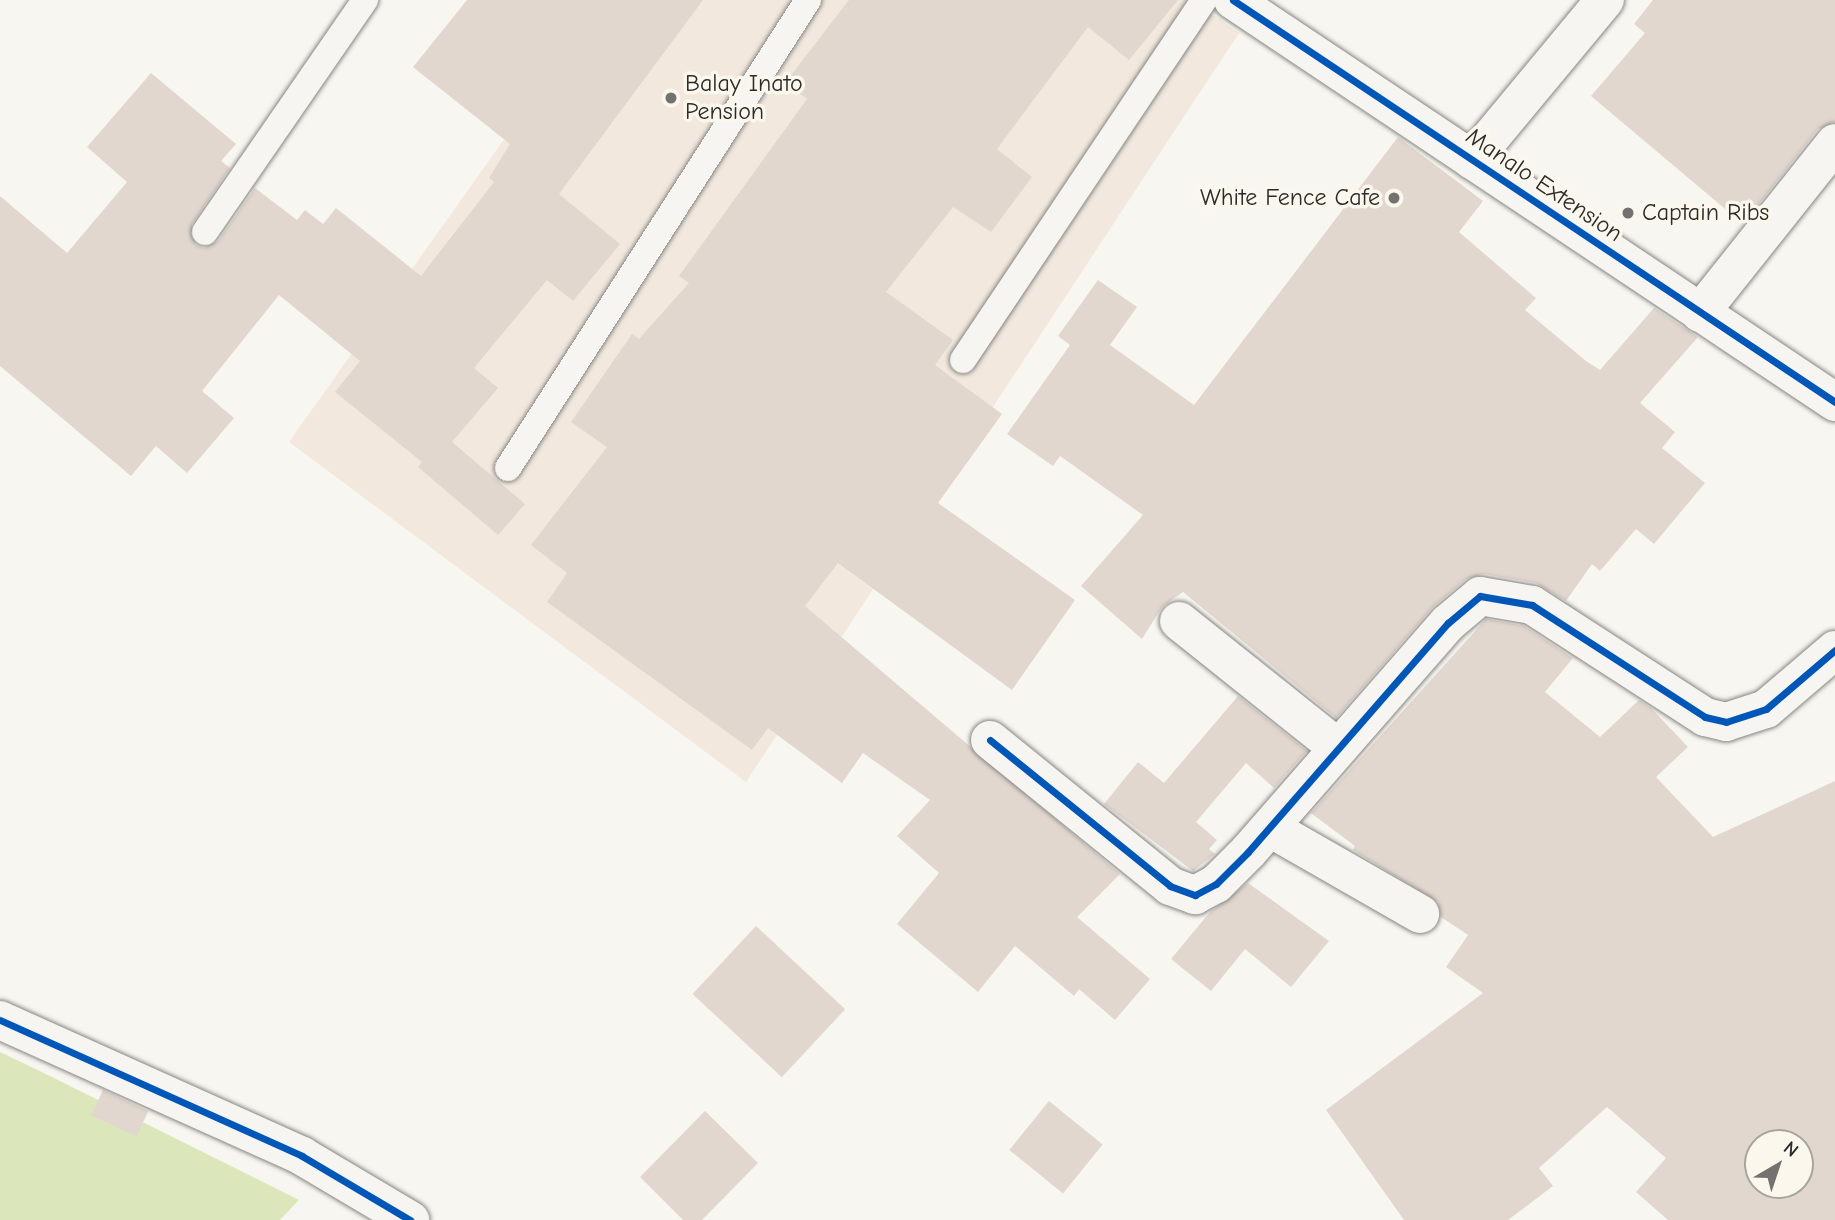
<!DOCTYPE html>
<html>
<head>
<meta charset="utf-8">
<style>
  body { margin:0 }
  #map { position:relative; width:1835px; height:1220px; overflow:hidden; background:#f8f6f0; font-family:"Comic Neue",sans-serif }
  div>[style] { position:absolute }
  .built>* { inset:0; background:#f2e8dd }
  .green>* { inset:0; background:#dbe7bb }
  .building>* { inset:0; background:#e1d7cf; transform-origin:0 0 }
  .roads { filter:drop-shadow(0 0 2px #878684) drop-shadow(0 0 2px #878684) }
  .service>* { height:26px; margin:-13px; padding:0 13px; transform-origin:13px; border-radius:13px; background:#f6f5f1 }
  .minor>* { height:38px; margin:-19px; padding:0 19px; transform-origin:19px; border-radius:19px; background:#f6f5f1 }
  .tertiary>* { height:38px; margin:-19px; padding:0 19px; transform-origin:19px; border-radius:19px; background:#f6f5f1 }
  .cycleway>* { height:7px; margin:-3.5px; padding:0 3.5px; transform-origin:3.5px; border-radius:3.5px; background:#0057b8 }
  .dots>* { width:19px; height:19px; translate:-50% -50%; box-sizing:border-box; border:4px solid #fbf7ec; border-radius:50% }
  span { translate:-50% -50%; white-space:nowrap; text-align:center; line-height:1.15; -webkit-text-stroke:7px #fbf7ec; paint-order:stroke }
  .poi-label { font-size:24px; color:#2b2b2b }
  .left { translate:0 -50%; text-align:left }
  .right { translate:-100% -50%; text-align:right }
  .street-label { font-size:24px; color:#2b2b2b }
  .north { position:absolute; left:1744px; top:1129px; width:70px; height:70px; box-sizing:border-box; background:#fbf7ec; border:2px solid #a8a59f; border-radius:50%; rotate:39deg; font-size:19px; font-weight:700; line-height:28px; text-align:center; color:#2b2b2b }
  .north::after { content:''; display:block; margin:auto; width:24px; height:32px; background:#737270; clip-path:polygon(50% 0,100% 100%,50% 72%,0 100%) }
</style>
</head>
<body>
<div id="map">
  <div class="built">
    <i style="clip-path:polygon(603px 0,1191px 0,1239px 33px,746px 782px,289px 442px)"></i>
  </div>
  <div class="green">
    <i style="clip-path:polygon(0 1052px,46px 1074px,299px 1200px,280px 1220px,0 1220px)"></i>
  </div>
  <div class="building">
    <i style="clip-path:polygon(467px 0,703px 0,559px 194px,620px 244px,573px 301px,547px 280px,474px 368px,498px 388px,452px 442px,525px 504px,498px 535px,418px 467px,422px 462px,335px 392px,360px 361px,279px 295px,202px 391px,234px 418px,187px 473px,156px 446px,131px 476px,0 366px,0 196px,67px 253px,127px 182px,87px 147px,151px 73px,236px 144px,221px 161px,230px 168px,192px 224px,196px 245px,204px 248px,218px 241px,255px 188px,297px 220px,305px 210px,323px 224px,336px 208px,421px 276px,494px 182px,489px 178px,510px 144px,413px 67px)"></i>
    <i style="clip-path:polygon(849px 0,1178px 0,1129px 60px,1088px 27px,997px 149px,1032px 177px,991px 232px,953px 207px,886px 292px,953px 340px,935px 365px,1002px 414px,938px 503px,1075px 600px,1012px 690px,838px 563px,805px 606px,1120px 874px,1077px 917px,1150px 979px,1115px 1020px,1079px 989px,1074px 996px,1015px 946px,978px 992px,897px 924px,939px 873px,897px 836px,930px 800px,863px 753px,842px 783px,768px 728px,752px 750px,547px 602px,567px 573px,531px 545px,607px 447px,571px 422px,632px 334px,639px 339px,689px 283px,679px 276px,807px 99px,785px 83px)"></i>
    <i style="clip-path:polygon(1653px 0,1835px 0,1835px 122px,1818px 129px,1743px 224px,1591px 96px,1645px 33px,1634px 24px)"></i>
    <i style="clip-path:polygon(1398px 137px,1483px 201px,1459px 232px,1536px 298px,1525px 310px,1586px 361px,1600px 370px,1654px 308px,1698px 337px,1640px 403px,1675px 432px,1662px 448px,1705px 483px,1654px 544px,1636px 529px,1600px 571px,1592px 564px,1566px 601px,1536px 583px,1484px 574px,1466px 579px,1432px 608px,1336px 718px,1183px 592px,1162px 607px,1142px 639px,1081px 586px,1143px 515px,1060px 456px,1053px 466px,1007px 434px,1070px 345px,1058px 336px,1098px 280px,1137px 307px,1110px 345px,1194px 405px)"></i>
    <i style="clip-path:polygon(evenodd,1486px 619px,1524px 626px,1573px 658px,1545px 692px,1600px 737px,1639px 700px,1651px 708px,1688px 747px,1656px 777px,1713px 837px,1835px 781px,1835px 1220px,1668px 1220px,1636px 1192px,1666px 1158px,1607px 1107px,1539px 1168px,1553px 1186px,1508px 1220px,1404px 1220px,1326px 1110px,1483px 993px,1446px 967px,1468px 935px,1441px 917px,1438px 902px,1353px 850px,1355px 846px,1311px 813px,1486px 619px,1758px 1143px,1800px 1143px,1800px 1185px,1758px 1185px,1758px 1143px)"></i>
    <i style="clip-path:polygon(1238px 696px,1307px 751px,1274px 788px,1246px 763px,1196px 822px,1217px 840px,1209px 849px,1215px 854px,1193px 871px,1104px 804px,1138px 762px,1164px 783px)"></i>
    <i style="clip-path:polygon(1248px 883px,1329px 941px,1291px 987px,1245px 949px,1211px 991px,1171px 959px,1210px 912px)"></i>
    <i style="left:756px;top:926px;width:122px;height:93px;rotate:43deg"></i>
    <i style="left:103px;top:1090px;width:50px;height:28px;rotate:25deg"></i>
    <i style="left:1049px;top:1101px;width:69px;height:63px;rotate:39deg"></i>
    <i style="clip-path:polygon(705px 1111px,758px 1163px,702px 1220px,683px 1220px,640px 1177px)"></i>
  </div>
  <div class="roads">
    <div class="service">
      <i style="left:205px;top:232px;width:282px;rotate:-55.4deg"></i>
      <i style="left:963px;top:360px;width:433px;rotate:-56.2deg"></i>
      <i style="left:508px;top:468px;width:556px;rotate:-57.34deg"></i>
    </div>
    <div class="minor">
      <i style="left:1472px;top:160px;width:208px;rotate:-50.3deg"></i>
      <i style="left:1700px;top:313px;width:217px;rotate:-51.5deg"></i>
      <i style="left:1179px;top:621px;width:202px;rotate:38.6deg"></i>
      <i style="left:990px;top:740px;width:232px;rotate:39deg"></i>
      <i style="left:1170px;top:886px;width:27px;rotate:20deg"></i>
      <i style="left:1195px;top:895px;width:24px;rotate:-28deg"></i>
      <i style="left:1216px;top:884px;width:45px;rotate:-45deg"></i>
      <i style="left:1248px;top:852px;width:304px;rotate:-48.9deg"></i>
      <i style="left:1448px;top:623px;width:42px;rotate:-40.2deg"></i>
      <i style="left:1480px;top:596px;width:53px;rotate:9.8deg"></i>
      <i style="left:1532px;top:605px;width:206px;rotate:32.9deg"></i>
      <i style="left:1705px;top:717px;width:22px;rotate:13deg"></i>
      <i style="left:1726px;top:722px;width:42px;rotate:-18deg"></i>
      <i style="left:1766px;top:709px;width:91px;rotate:-40.5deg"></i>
      <i style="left:1270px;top:828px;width:173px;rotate:29.8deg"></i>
      <i style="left:0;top:1020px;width:331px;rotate:24.2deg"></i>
      <i style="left:302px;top:1156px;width:126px;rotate:30.7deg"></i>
    </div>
    <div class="tertiary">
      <i style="left:1233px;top:0;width:724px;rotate:33.73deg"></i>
    </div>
  </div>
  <div class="cycleway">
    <i style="left:1233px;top:0;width:724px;rotate:33.73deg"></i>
    <i style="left:990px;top:740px;width:232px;rotate:39deg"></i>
    <i style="left:1170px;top:886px;width:27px;rotate:20deg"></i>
    <i style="left:1195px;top:895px;width:24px;rotate:-28deg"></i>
    <i style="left:1216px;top:884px;width:45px;rotate:-45deg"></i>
    <i style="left:1248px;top:852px;width:304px;rotate:-48.9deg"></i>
    <i style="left:1448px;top:623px;width:42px;rotate:-40.2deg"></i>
    <i style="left:1480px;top:596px;width:53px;rotate:9.8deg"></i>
    <i style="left:1532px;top:605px;width:206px;rotate:32.9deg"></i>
    <i style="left:1705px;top:717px;width:22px;rotate:13deg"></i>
    <i style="left:1726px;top:722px;width:42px;rotate:-18deg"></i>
    <i style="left:1766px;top:709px;width:91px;rotate:-40.5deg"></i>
    <i style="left:0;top:1020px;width:331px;rotate:24.2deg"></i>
    <i style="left:302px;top:1156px;width:126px;rotate:30.7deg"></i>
  </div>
  <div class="dots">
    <i style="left:671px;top:98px;background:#737270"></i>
    <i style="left:1394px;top:198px;background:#737270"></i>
    <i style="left:1628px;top:213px;background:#737270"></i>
  </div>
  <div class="poi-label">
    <span class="left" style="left:685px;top:98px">Balay Inato<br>Pension</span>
    <span class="right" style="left:1380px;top:198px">White Fence Cafe</span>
    <span class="left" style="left:1642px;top:213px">Captain Ribs</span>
  </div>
  <div class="street-label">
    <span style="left:1544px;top:185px;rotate:34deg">Manalo Extension</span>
  </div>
  <div class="north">N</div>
</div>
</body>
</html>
